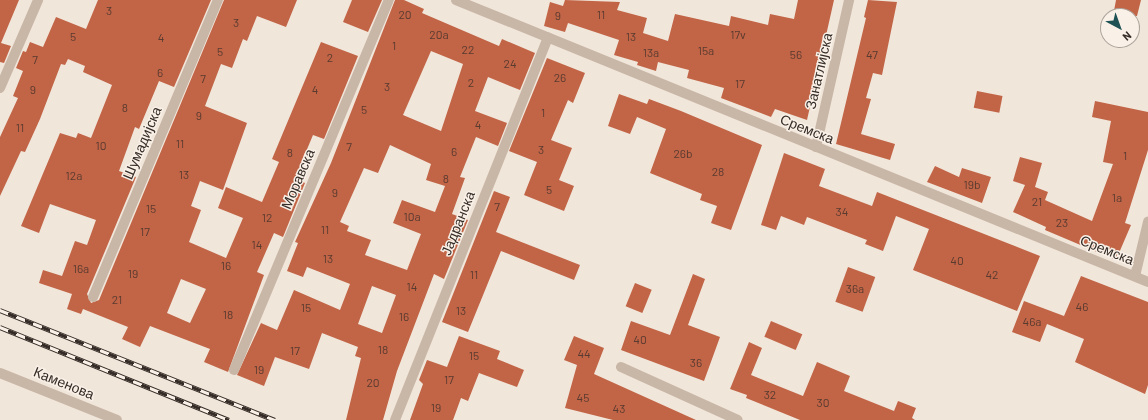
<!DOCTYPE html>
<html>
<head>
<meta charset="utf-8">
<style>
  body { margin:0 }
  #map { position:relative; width:1148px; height:420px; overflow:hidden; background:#f1e6da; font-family:Barlow,sans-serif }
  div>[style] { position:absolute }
  .building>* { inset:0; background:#c26547; transform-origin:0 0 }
  .street>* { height:10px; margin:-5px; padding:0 5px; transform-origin:5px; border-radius:5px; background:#c8b6a7 }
  .rail>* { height:4.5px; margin-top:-2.25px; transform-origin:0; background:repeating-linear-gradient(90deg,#f9f0e7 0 9px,#352c27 0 18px); box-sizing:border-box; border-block:1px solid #352c27 }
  span { translate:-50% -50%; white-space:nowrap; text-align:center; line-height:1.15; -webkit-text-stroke:3px #f9f0e7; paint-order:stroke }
  .number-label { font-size:12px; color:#583a2f }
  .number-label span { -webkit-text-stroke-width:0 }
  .street-label { font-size:14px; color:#352c27 }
  .north { position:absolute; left:1100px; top:8px; width:40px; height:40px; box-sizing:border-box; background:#f9f0e7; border:1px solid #aba29a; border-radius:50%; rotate:139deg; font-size:11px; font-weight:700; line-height:16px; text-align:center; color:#352c27 }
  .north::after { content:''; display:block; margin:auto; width:14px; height:18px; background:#1e5255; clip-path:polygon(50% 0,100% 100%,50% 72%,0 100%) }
</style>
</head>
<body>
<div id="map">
  <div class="building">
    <i style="clip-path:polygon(0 0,19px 0,1px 43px,11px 46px,4px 63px,0 62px)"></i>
    <i style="clip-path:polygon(evenodd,98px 0,211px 0,174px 87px,159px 81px,139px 129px,135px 127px,119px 171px,136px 177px,87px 294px,91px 303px,99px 300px,224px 0,297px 0,286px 27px,257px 16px,247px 41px,243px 39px,232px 68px,221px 64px,205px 106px,247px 123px,223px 190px,200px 181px,191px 206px,201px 210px,189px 242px,226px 258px,243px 218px,218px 208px,226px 187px,262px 202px,279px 162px,272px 159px,321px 42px,358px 56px,324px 139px,313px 135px,295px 178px,305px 183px,283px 237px,274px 233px,257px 272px,264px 275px,228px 372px,204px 362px,210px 349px,150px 326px,140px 347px,122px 339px,128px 327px,83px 309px,81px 314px,67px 309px,72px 294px,39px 283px,43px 270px,62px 276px,75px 241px,87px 245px,96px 220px,50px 204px,39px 233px,21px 226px,60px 133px,76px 138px,78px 133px,91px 138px,112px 85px,83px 72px,85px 66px,68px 59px,65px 65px,61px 64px,40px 119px,25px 152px,21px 151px,0 196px,0 137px,18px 98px,13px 96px,23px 71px,16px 68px,23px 51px,26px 52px,30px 42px,43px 47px,56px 17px,86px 29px,98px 0,181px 279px,206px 289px,190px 323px,167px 313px,181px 279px)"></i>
    <i style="clip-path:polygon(352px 0,382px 0,368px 32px,343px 22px)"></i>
    <i style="clip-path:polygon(evenodd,395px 0,404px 0,424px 9px,422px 13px,499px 46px,502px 39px,535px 53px,520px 90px,488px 77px,475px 111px,507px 123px,498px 146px,476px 137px,460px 177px,465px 178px,452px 214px,468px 220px,444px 279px,434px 274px,397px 371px,383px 420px,346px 420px,361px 358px,355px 356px,358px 347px,322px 333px,309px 369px,275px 357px,264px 386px,237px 375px,261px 323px,277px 330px,294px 290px,340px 310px,350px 284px,307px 267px,303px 277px,287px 271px,298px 243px,295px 242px,331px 163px,395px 0,431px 51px,463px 64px,441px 131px,403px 115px,431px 51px,395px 0,390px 145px,431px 164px,426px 180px,445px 186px,435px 212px,402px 200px,393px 223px,421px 234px,407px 270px,365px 255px,371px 240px,347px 231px,349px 226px,340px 222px,364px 168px,378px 173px,390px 145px,395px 0,372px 286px,396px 295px,382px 333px,358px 324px,372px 286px)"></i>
    <i style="clip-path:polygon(565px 0,620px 2px,617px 10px,647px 18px,643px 33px,668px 41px,675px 14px,729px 26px,731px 16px,768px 25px,770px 14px,794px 19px,798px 0,834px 0,807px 120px,775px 109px,771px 117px,721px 98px,724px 88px,687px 78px,689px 70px,658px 62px,656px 71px,637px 65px,638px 62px,614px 55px,619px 40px,568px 23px,565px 32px,544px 26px,550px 2px,563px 6px)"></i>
    <i style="clip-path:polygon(868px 0,897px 2px,882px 75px,873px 73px,866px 98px,871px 99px,861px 134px,895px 144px,890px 160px,836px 144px,866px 18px,864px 17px)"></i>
    <i style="clip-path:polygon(1116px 0,1141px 0,1137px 16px,1113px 16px)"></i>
    <i style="clip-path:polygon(547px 58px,585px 73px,573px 103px,568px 100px,551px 140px,572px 148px,559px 180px,574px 186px,564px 211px,524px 195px,537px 162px,509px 151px)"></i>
    <i style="left:977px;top:91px;width:26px;height:17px;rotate:11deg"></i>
    <i style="clip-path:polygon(619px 94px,647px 104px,649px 99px,681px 111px,762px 145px,731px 230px,711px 223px,717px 206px,700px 200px,702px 194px,650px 173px,666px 129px,637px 117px,630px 134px,608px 126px)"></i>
    <i style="clip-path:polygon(1095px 101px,1148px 112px,1148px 150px,1125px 223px,1131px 225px,1116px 260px,1045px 230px,1046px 227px,1013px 212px,1025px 185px,1013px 181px,1020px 157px,1042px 163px,1035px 187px,1048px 192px,1045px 200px,1092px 221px,1113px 164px,1103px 162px,1111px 121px,1092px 117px)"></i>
    <i style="clip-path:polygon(784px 153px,825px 169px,819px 186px,872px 206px,877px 192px,1040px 256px,1017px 311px,913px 270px,929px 229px,896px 216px,883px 251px,865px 244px,867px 240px,807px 217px,804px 225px,781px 216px,776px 230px,761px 225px)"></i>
    <i style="clip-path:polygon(935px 166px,959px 177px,962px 168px,991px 177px,982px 203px,927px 182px)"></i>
    <i style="clip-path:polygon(494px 191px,510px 197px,496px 232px,580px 265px,574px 280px,501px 251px,468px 332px,442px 322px)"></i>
    <i style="left:848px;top:267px;width:29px;height:37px;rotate:20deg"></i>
    <i style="clip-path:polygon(693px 274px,705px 279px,688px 325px,720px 337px,704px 381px,621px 350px,631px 321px,670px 335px)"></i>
    <i style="clip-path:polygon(1081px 276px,1148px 302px,1148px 385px,1145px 394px,1075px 362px,1084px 339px,1047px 324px,1040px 342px,1012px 332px,1024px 301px,1064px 316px)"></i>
    <i style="left:635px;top:283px;width:18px;height:25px;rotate:22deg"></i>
    <i style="left:771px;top:321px;width:34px;height:17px;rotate:23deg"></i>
    <i style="clip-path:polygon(459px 336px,500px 351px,497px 359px,524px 370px,517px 387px,479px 373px,468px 401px,461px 398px,453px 420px,410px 420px,423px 384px,419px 380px,427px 360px,447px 367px)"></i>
    <i style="clip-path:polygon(574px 336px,604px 348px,594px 374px,696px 420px,613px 420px,565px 408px,577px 365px,564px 360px)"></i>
    <i style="clip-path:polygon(749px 342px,762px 348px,751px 375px,803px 396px,817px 362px,850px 376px,844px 391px,894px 411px,898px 401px,916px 408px,912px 418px,915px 420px,800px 420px,746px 398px,747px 395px,730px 389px)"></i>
  </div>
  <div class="street">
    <i style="left:456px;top:0;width:747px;rotate:22.17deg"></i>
    <i style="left:0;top:88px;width:96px;rotate:-66.6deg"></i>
    <i style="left:816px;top:147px;width:151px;rotate:-77.3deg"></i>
    <i style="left:1135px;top:276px;width:56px;rotate:-76.5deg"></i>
    <i style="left:93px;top:297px;width:322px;rotate:-67.2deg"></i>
    <i style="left:621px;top:367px;width:128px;rotate:24.4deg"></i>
    <i style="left:234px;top:370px;width:401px;rotate:-67.3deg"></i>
    <i style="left:0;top:373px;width:126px;rotate:21.9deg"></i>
    <i style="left:395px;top:420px;width:412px;rotate:-68.2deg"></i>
  </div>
  <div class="rail">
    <i style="left:0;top:310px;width:296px;rotate:21.8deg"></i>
    <i style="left:0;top:327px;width:247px;rotate:22.1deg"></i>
  </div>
  <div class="number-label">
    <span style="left:109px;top:11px">3</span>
    <span style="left:405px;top:15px">20</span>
    <span style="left:601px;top:15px">11</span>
    <span style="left:558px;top:16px">9</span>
    <span style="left:236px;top:23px">3</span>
    <span style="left:439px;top:35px">20a</span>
    <span style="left:738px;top:35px">17v</span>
    <span style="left:73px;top:37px">5</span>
    <span style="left:631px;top:37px">13</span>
    <span style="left:161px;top:38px">4</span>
    <span style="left:394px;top:46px">1</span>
    <span style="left:468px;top:50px">22</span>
    <span style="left:706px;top:51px">15a</span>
    <span style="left:220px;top:52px">5</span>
    <span style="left:651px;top:53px">13a</span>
    <span style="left:796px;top:55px">56</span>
    <span style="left:872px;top:55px">47</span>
    <span style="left:330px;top:58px">2</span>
    <span style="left:35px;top:60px">7</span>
    <span style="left:510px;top:64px">24</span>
    <span style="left:160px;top:73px">6</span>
    <span style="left:560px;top:78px">26</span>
    <span style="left:203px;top:79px">7</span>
    <span style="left:471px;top:83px">2</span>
    <span style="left:740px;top:84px">17</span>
    <span style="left:387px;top:87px">3</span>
    <span style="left:33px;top:90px">9</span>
    <span style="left:315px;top:90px">4</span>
    <span style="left:125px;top:108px">8</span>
    <span style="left:364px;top:110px">5</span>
    <span style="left:543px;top:113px">1</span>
    <span style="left:199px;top:116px">9</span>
    <span style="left:478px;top:125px">4</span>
    <span style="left:20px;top:128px">11</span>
    <span style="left:180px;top:144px">11</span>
    <span style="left:101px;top:146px">10</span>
    <span style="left:349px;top:147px">7</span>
    <span style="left:541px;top:150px">3</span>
    <span style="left:454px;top:152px">6</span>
    <span style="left:290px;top:153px">8</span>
    <span style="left:683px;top:154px">26b</span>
    <span style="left:1125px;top:156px">1</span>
    <span style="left:718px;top:172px">28</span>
    <span style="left:184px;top:175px">13</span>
    <span style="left:74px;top:176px">12a</span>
    <span style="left:446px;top:179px">8</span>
    <span style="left:972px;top:185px">19b</span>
    <span style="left:549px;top:190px">5</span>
    <span style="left:335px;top:193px">9</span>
    <span style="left:1117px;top:198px">1a</span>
    <span style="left:1037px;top:202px">21</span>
    <span style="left:497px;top:207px">7</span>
    <span style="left:151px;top:209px">15</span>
    <span style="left:842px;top:212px">34</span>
    <span style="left:412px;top:217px">10a</span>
    <span style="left:267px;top:218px">12</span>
    <span style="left:1062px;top:223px">23</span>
    <span style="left:325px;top:230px">11</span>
    <span style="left:145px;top:232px">17</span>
    <span style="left:257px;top:245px">14</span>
    <span style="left:328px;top:259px">13</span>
    <span style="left:957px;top:261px">40</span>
    <span style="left:226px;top:266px">16</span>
    <span style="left:81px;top:269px">16a</span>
    <span style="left:133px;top:274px">19</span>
    <span style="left:474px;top:275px">11</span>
    <span style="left:992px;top:275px">42</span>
    <span style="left:412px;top:287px">14</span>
    <span style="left:855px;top:289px">36a</span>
    <span style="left:117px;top:300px">21</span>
    <span style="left:1082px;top:307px">46</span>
    <span style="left:306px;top:308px">15</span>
    <span style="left:461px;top:311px">13</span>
    <span style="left:228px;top:315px">18</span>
    <span style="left:404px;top:317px">16</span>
    <span style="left:1032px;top:322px">46a</span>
    <span style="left:640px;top:340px">40</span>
    <span style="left:383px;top:350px">18</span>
    <span style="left:295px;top:351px">17</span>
    <span style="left:584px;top:354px">44</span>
    <span style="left:474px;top:356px">15</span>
    <span style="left:696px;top:363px">36</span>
    <span style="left:259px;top:370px">19</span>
    <span style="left:449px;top:380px">17</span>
    <span style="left:373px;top:383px">20</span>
    <span style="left:770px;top:395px">32</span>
    <span style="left:583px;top:398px">45</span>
    <span style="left:823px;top:403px">30</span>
    <span style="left:436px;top:408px">19</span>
    <span style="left:619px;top:409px">43</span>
  </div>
  <div class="street-label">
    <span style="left:819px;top:71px;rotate:-77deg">Занатлијска</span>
    <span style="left:807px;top:129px;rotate:22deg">Сремска</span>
    <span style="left:142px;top:143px;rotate:-67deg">Шумадијска</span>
    <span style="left:298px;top:179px;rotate:-67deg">Моравска</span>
    <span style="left:458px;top:223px;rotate:-68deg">Јадранска</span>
    <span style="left:1107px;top:250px;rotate:22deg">Сремска</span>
    <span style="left:64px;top:383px;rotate:22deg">Каменова</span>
  </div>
  <div class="north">N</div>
</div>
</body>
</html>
